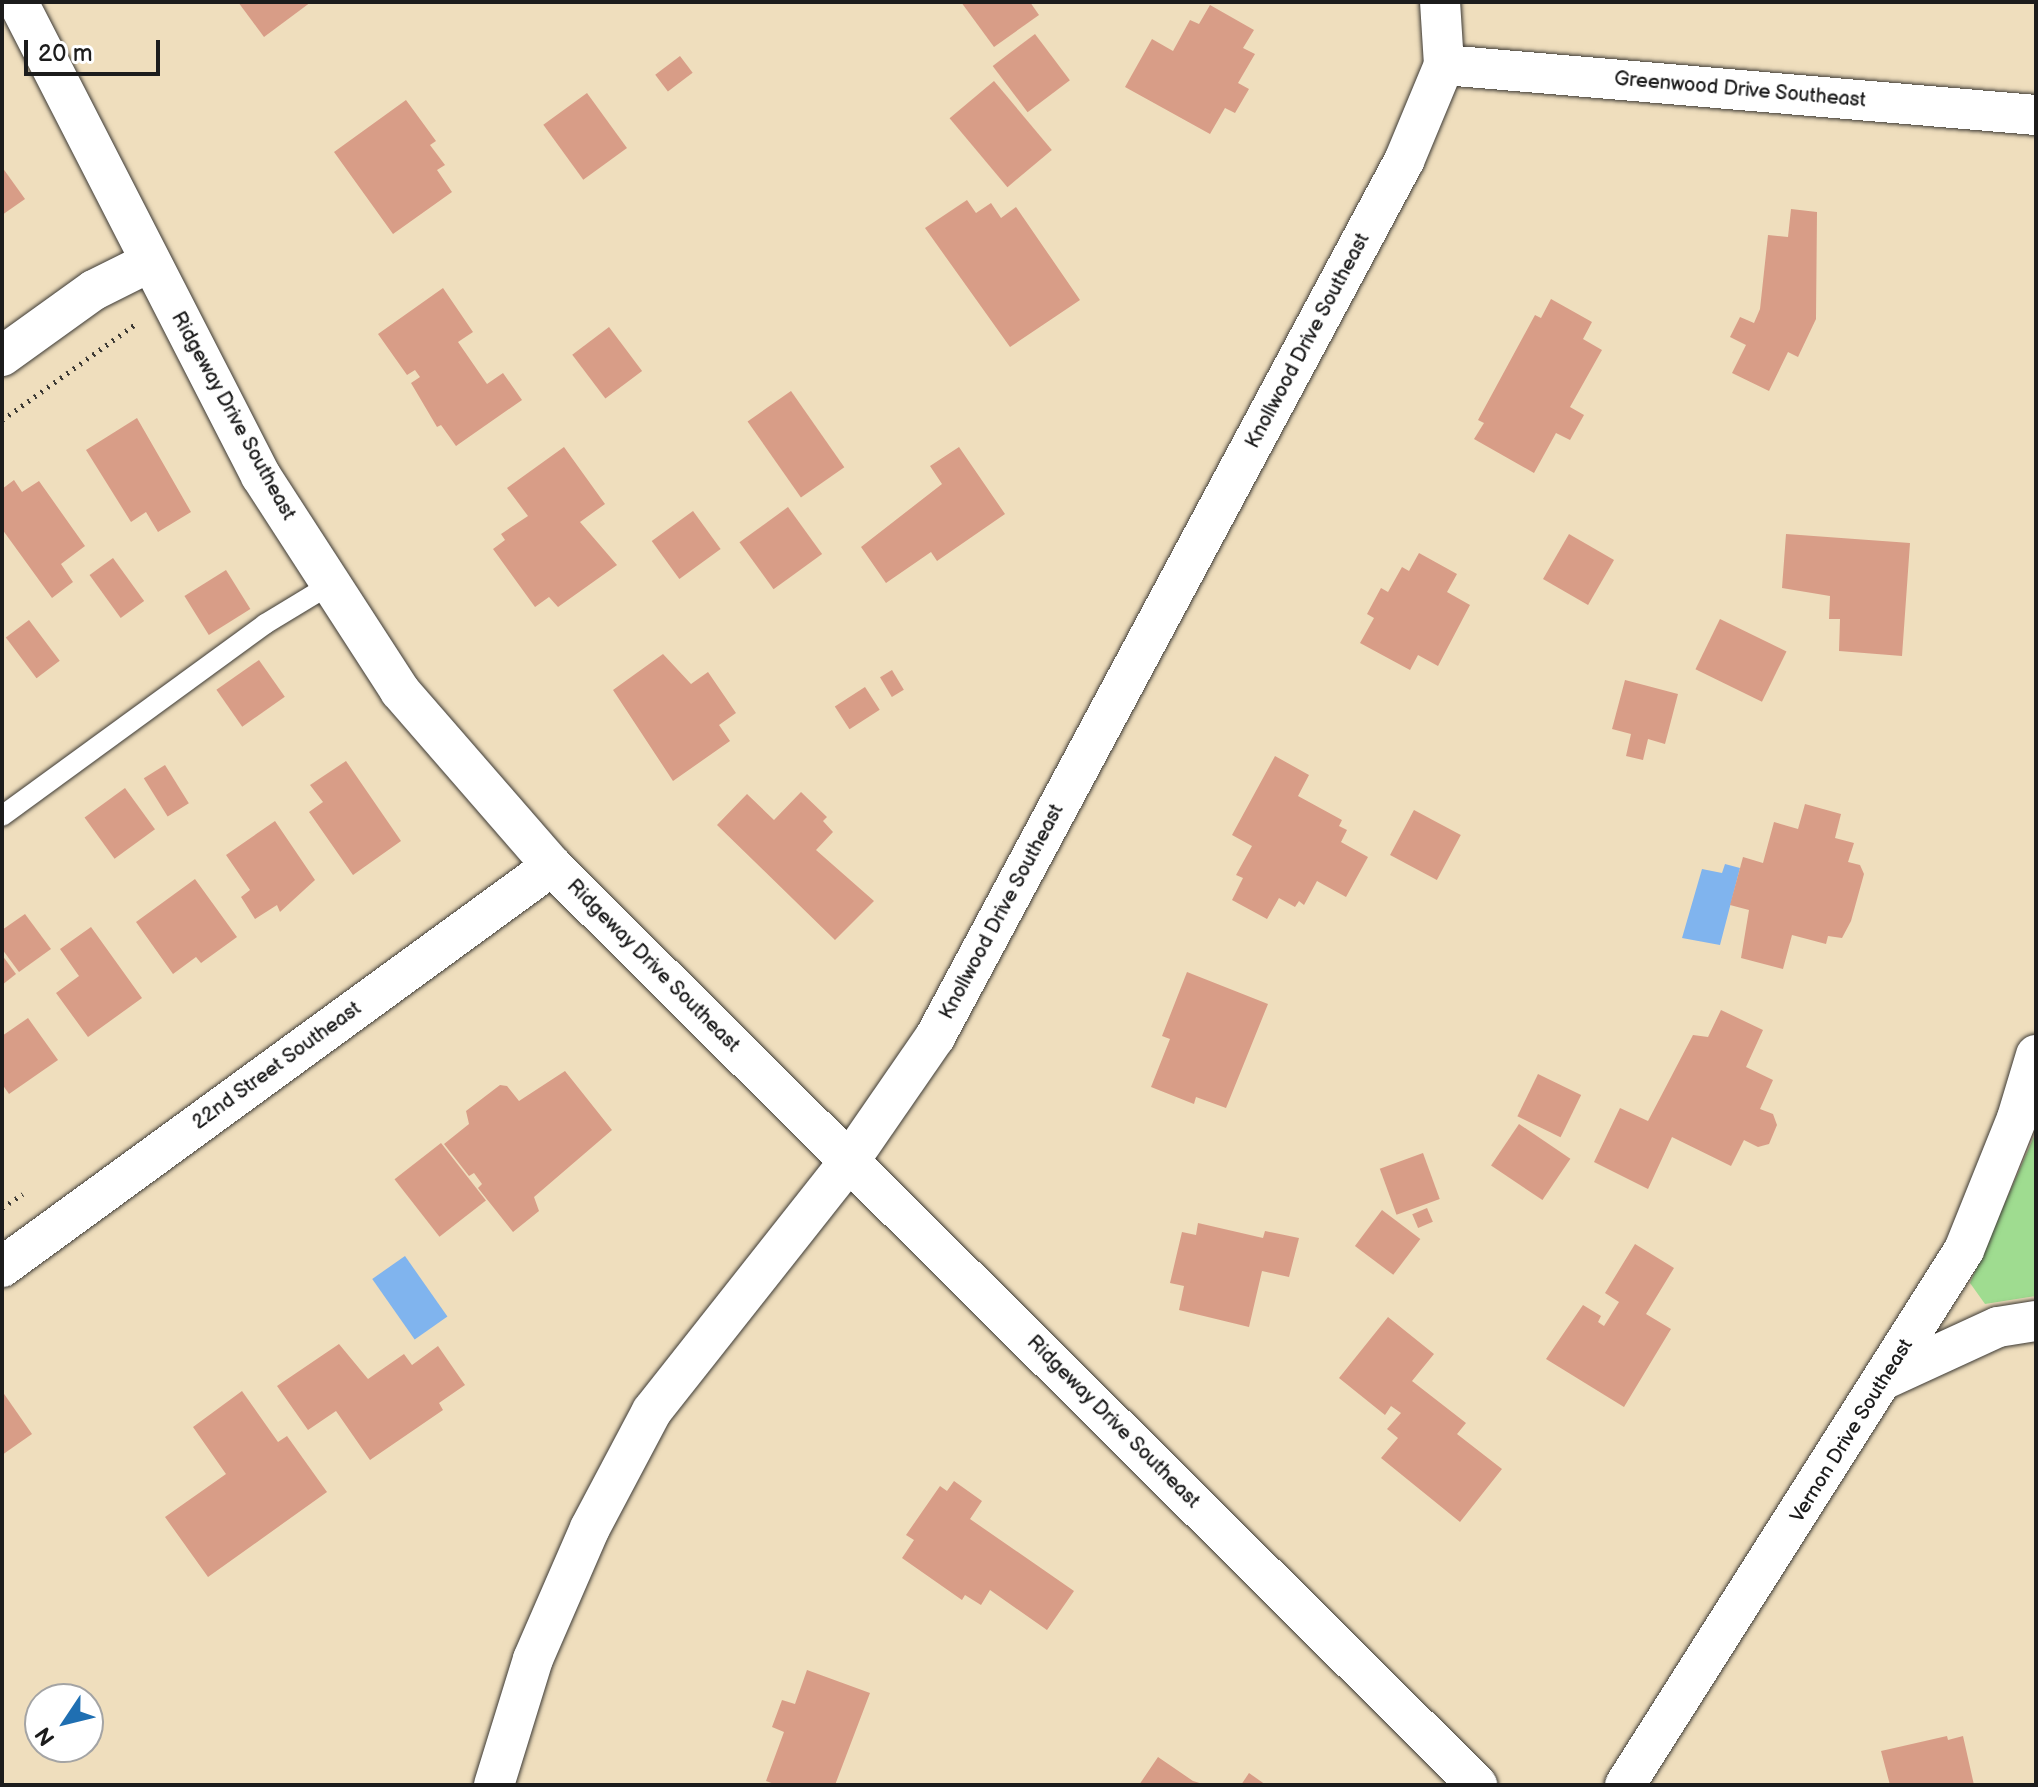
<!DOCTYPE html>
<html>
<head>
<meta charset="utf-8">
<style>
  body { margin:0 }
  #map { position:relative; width:2038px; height:1787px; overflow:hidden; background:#efdebd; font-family:"Balsamiq Sans",sans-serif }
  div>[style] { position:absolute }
  .green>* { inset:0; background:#9fdc90 }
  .water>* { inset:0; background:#80b4ee; transform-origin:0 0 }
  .building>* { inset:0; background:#d89d87; transform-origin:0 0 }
  .path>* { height:5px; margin-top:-2.5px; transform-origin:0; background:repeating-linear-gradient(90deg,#3c3934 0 2px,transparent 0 8px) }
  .roads { filter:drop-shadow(0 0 2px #3c3934) drop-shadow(0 0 2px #3c3934) }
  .lane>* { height:20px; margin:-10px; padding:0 10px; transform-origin:10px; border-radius:10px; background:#fff }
  .street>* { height:40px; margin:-20px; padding:0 20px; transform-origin:20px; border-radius:20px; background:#fff }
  span { translate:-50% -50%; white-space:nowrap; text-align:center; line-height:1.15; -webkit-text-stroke:8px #fff; paint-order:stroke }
  .street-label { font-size:20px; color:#1c1c1c }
  .frame { position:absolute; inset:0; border:4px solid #1c1c1c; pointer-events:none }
  .north { position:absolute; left:24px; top:1683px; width:80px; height:80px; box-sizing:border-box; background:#fff; border:2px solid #a4a4a4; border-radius:50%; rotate:235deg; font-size:22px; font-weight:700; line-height:32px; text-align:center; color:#1c1c1c }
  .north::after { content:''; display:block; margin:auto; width:28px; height:36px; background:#1f6fb2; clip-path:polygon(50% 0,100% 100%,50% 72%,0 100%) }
  .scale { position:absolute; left:24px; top:40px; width:136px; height:36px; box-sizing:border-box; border:4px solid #1c1c1c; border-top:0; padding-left:10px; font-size:24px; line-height:28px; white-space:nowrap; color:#1c1c1c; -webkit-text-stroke:6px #fff; paint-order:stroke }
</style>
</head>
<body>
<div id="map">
  <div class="green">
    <i style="clip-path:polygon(2036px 1132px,2036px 1296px,1985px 1304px,1970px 1283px)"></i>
  </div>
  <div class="water">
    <i style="clip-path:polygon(1725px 864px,1740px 868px,1720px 945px,1682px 938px,1702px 869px,1722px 873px)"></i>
    <i style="left:405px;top:1256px;width:74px;height:40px;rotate:55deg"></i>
  </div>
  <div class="building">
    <i style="clip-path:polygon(238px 2px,311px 2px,264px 37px)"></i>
    <i style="clip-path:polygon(961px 2px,1030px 2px,1039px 15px,994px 47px)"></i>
    <i style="clip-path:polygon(1210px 5px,1254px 30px,1243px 48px,1255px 54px,1238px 83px,1249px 89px,1235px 113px,1225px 108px,1210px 134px,1125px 87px,1152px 39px,1173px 51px,1190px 20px,1199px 24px)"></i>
    <i style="left:1035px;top:34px;width:58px;height:53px;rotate:53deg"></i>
    <i style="left:680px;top:56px;width:21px;height:31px;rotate:53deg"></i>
    <i style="left:994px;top:81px;width:90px;height:58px;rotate:50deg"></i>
    <i style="left:587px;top:93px;width:68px;height:54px;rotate:54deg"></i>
    <i style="clip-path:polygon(406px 100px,436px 141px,430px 145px,445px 165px,437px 170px,452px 192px,393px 234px,334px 152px)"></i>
    <i style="clip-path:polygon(2px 167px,25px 199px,2px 215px)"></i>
    <i style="clip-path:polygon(967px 200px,976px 213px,991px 203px,1001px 218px,1016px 207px,1080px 300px,1010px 347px,925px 228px)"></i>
    <i style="clip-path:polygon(1791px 209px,1817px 212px,1816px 319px,1798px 357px,1788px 352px,1769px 391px,1732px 373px,1746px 345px,1730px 337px,1740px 317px,1754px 323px,1760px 309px,1768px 235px,1788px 237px)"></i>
    <i style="clip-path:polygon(443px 288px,473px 332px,458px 342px,487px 384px,503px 373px,522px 400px,456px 446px,441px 425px,437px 427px,411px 383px,420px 377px,415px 370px,407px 375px,378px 334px)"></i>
    <i style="clip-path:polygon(1551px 299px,1592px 322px,1583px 339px,1602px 350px,1570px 407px,1584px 415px,1570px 440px,1556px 433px,1534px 473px,1474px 439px,1484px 423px,1478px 420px,1535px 315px,1541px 318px)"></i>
    <i style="left:609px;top:327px;width:55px;height:46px;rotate:53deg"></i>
    <i style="left:791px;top:391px;width:93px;height:53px;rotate:55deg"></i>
    <i style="clip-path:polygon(137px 418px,191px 512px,158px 532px,146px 512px,131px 522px,86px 450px)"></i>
    <i style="clip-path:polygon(564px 447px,605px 504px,580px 522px,617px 565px,558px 607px,549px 597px,535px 607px,493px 549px,505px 540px,501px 534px,528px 516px,507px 488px)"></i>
    <i style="clip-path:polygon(959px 447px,1005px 514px,937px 561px,931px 552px,886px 583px,861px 547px,942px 484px,930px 466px)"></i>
    <i style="clip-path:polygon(14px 480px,22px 492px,39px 481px,85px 546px,61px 564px,73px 582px,52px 598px,2px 529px,2px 489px)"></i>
    <i style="left:788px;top:507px;width:58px;height:60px;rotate:54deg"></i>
    <i style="left:693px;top:511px;width:47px;height:51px;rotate:54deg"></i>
    <i style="left:1569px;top:534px;width:52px;height:52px;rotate:30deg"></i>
    <i style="clip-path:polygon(1786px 534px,1910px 543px,1902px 656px,1839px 651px,1840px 619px,1829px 619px,1830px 596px,1782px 588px)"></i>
    <i style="clip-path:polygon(1419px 553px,1457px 574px,1447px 592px,1470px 605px,1438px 666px,1418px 655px,1410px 670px,1360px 643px,1374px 618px,1367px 614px,1381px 588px,1388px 592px,1402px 567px,1409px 571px)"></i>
    <i style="left:113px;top:558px;width:53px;height:29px;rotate:54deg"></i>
    <i style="left:226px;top:570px;width:46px;height:49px;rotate:58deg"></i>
    <i style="left:1720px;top:619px;width:74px;height:56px;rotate:26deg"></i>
    <i style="left:29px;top:620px;width:51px;height:29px;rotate:53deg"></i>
    <i style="clip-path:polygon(663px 654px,691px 684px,708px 672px,736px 713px,719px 725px,730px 741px,673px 781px,613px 690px)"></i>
    <i style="left:259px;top:660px;width:45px;height:52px;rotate:55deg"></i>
    <i style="left:892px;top:670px;width:23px;height:14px;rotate:59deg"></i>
    <i style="clip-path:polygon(1625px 680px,1678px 694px,1665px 744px,1648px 739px,1643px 760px,1626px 756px,1631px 734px,1612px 729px)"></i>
    <i style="left:865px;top:687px;width:27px;height:36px;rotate:57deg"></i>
    <i style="clip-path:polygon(1275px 756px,1309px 775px,1298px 796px,1342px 820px,1339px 826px,1347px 830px,1341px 842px,1368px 857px,1346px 897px,1317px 881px,1304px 905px,1299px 901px,1295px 907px,1279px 898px,1267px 919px,1232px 900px,1243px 878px,1236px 875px,1252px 846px,1232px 835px)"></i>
    <i style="clip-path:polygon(346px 761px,401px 841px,353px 875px,309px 812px,323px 802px,310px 785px)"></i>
    <i style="left:165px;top:765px;width:45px;height:25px;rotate:58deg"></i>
    <i style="left:125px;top:788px;width:51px;height:50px;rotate:54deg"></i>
    <i style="clip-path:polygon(801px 792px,827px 817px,823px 821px,833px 832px,816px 850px,874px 901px,835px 940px,717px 825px,747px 794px,774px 820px)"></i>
    <i style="clip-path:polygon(1805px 804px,1841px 814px,1835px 838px,1854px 843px,1848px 862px,1860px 865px,1864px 874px,1851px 921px,1842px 938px,1828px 936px,1826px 944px,1792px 935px,1783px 969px,1741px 958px,1749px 910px,1730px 905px,1743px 857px,1763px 863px,1774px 822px,1798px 829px)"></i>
    <i style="left:1414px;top:810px;width:53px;height:51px;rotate:28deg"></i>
    <i style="clip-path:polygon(275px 821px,315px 880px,280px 912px,277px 905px,255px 919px,241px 897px,250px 890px,226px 855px)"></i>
    <i style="clip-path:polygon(195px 879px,237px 937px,201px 963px,196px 957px,173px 974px,136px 922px)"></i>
    <i style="clip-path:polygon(25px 914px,51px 949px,19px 972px,2px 949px,2px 930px)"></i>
    <i style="clip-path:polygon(91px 927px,142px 998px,88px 1037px,56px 993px,79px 976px,60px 949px)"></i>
    <i style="clip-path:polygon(2px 955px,16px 974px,2px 985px)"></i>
    <i style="clip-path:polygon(1187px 972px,1268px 1004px,1226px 1108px,1196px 1097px,1194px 1104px,1151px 1087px,1170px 1039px,1162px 1036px)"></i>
    <i style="clip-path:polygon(1721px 1010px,1763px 1030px,1746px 1067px,1773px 1080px,1760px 1109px,1773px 1114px,1777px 1125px,1769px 1144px,1758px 1147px,1744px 1140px,1731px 1166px,1672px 1137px,1648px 1189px,1594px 1162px,1620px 1108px,1648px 1121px,1693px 1035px,1708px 1037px)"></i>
    <i style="clip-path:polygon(28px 1018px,58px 1060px,9px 1094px,2px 1084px,2px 1036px)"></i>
    <i style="clip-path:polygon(565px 1071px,612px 1130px,534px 1197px,539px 1211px,513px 1232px,478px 1188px,482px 1184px,474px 1173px,469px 1176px,444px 1144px,469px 1124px,466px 1111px,500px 1085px,507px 1086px,519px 1101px)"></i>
    <i style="left:1538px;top:1074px;width:48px;height:47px;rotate:26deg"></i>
    <i style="left:1519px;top:1124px;width:62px;height:50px;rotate:34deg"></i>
    <i style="left:441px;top:1143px;width:73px;height:59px;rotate:52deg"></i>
    <i style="left:1423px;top:1153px;width:49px;height:46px;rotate:70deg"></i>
    <i style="left:1427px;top:1208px;width:15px;height:16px;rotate:67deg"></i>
    <i style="left:1382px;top:1210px;width:48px;height:45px;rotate:37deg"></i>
    <i style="clip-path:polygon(1198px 1223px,1263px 1238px,1265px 1231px,1299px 1238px,1289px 1277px,1262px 1271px,1249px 1327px,1179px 1310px,1184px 1286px,1170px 1283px,1182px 1232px,1196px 1235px)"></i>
    <i style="clip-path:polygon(1635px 1244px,1674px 1268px,1646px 1314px,1671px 1329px,1624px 1407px,1546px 1359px,1583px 1305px,1601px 1316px,1598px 1322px,1604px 1326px,1619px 1302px,1605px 1293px)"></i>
    <i style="clip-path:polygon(1388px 1317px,1434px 1354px,1412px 1381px,1466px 1423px,1457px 1434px,1502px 1469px,1460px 1522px,1381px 1458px,1398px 1438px,1387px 1429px,1401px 1413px,1391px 1406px,1385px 1415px,1339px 1378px)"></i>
    <i style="clip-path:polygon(339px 1344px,368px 1379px,404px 1354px,412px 1365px,438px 1346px,465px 1385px,439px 1403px,443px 1410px,370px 1460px,336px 1411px,308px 1430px,277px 1386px)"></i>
    <i style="clip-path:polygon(2px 1391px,32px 1434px,2px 1455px)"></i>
    <i style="clip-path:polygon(242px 1391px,278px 1442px,287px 1436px,327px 1492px,208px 1577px,165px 1517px,226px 1474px,193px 1427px)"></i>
    <i style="clip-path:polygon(954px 1481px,982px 1501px,970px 1519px,1074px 1591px,1047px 1630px,990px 1590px,981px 1605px,965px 1595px,962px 1600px,902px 1558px,914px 1540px,906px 1535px,940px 1486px,947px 1491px)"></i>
    <i style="clip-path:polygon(807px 1670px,870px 1693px,835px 1785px,777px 1785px,766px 1781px,784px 1732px,772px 1727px,782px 1700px,795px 1704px)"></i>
    <i style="clip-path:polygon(1947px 1736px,1948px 1740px,1963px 1736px,1974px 1785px,1890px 1785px,1881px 1751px)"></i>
    <i style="clip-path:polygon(1158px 1757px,1193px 1781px,1206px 1785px,1139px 1785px)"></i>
    <i style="clip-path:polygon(1249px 1773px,1266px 1785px,1241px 1785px)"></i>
  </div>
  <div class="path">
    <i style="left:2px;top:420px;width:163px;rotate:-35.7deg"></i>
    <i style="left:2px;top:1208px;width:25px;rotate:-34deg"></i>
  </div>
  <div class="roads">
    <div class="lane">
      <i style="left:2px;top:816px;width:326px;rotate:-36.1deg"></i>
      <i style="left:265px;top:624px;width:77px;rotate:-31.2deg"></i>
    </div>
    <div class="street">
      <i style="left:18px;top:2px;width:533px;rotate:62.86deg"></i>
      <i style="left:261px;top:476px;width:256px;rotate:57.1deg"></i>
      <i style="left:400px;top:691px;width:232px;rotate:49deg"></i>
      <i style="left:552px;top:866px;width:1304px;rotate:44.81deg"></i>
      <i style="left:1444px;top:65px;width:594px;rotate:4.83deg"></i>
      <i style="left:2px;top:356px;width:113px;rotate:-35.7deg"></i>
      <i style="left:94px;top:290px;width:63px;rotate:-26.6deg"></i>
      <i style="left:2px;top:1267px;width:681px;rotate:-36.1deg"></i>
      <i style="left:1887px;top:1378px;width:122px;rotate:-24.7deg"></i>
      <i style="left:1998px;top:1327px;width:38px;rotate:-9deg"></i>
      <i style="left:494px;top:1785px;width:132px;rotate:-72.8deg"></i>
      <i style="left:533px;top:1659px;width:143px;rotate:-66.5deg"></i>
      <i style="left:590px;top:1528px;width:132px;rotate:-62.1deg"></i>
      <i style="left:652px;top:1411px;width:320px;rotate:-51.7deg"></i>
      <i style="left:850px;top:1160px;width:150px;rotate:-55.4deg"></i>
      <i style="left:935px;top:1037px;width:994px;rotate:-61.84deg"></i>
      <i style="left:1404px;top:161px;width:104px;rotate:-67.4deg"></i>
      <i style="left:1444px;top:65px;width:63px;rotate:-93.6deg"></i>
      <i style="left:1625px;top:1785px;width:633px;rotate:-57.64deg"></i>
      <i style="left:1964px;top:1250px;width:142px;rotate:-68.1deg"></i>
      <i style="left:2017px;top:1118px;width:66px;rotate:-73.2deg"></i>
    </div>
  </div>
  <div class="street-label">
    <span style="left:1740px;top:90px;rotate:5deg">Greenwood Drive Southeast</span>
    <span style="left:1308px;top:341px;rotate:-62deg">Knollwood Drive Southeast</span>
    <span style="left:233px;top:416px;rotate:61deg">Ridgeway Drive Southeast</span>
    <span style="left:1002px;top:912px;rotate:-62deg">Knollwood Drive Southeast</span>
    <span style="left:653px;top:966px;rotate:45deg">Ridgeway Drive Southeast</span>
    <span style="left:277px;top:1066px;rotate:-36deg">22nd Street Southeast</span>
    <span style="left:1113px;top:1422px;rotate:45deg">Ridgeway Drive Southeast</span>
    <span style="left:1852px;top:1431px;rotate:-58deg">Vernon Drive Southeast</span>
  </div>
  <div class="frame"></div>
  <div class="north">N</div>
  <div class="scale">20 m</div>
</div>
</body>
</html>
